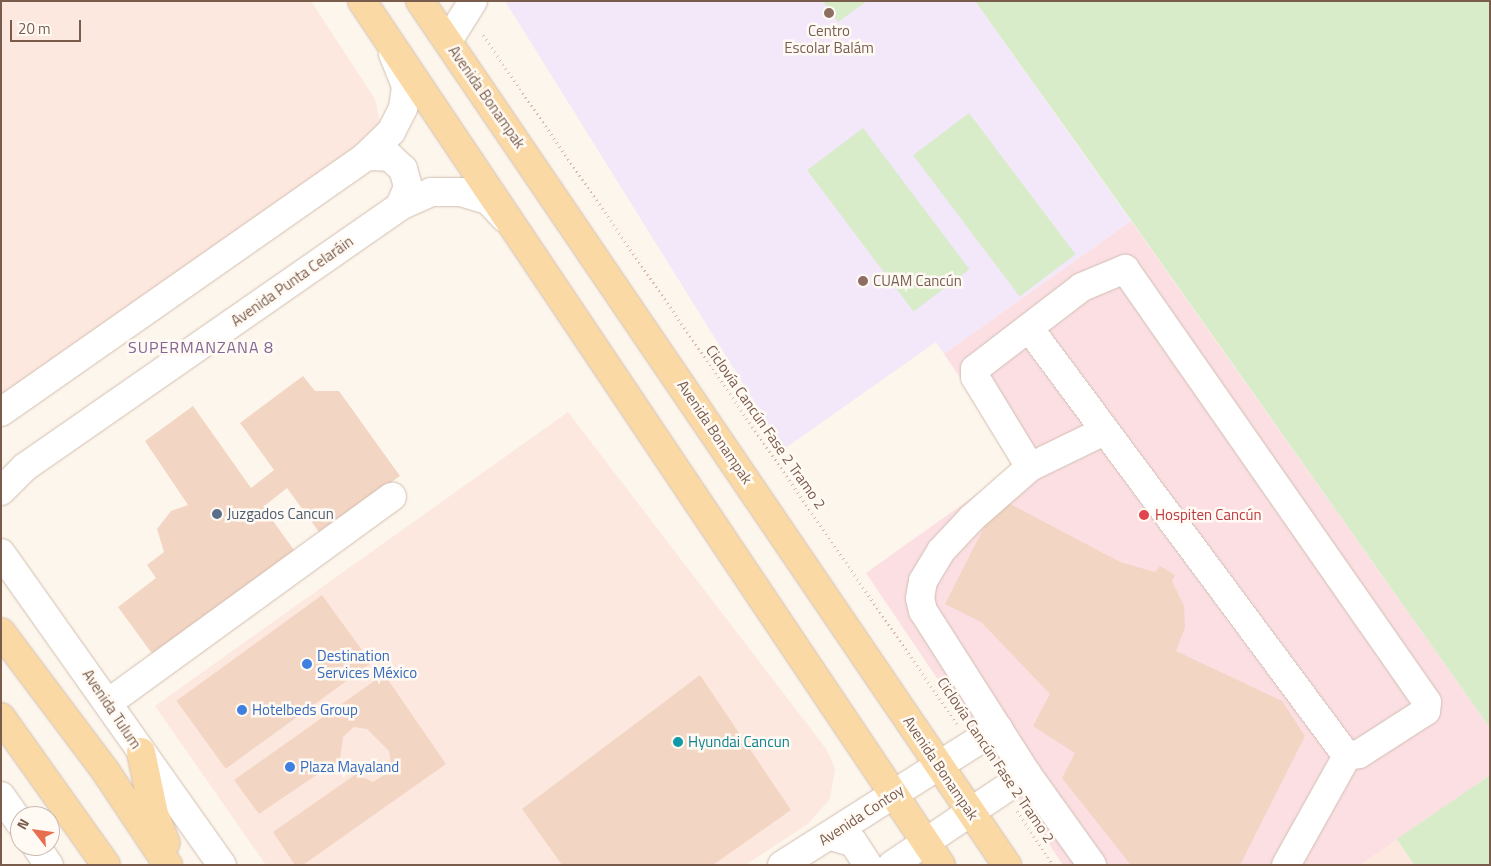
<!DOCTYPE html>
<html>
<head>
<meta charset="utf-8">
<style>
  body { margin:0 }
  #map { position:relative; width:1491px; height:866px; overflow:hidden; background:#fdf6ec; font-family:"Titillium Web",sans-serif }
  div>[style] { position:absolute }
  .commercial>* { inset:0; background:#fde8e0 }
  .education>* { inset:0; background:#f3e8fa }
  .medical>* { inset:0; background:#fbdfe3 }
  .green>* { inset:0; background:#d8ecc9; transform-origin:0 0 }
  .building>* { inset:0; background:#f3d5c3; transform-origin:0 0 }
  .path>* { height:3px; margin-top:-1.5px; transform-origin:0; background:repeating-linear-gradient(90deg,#d9b8a5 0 1px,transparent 0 5px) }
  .roads { filter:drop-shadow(0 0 1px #d1beb0) drop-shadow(0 0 1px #d1beb0) }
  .minor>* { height:28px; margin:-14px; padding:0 14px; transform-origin:14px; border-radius:14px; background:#fff }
  .major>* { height:28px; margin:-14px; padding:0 14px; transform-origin:14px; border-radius:14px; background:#fbd9a5 }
  .dots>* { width:14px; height:14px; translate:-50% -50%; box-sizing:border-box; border:2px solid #fffaf3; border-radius:50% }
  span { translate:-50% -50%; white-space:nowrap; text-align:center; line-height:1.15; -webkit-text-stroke:5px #fffaf3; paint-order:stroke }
  .education-label { font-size:15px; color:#785e54 }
  .left { translate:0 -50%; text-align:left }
  .street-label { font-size:15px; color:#7a5c4d }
  .service-label { font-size:15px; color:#4e5e75 }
  .health-label { font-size:15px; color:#be3a42 }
  .shop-label { font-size:15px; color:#366cbe }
  .culture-label { font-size:15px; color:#0d838f }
  .neighbourhood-label { font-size:16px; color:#846695; letter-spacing:1px }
  .frame { position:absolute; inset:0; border:2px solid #7a5c4d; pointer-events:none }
  .north { position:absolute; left:10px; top:806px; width:50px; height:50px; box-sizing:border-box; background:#fffaf3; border:1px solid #cabbb1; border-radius:50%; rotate:300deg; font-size:14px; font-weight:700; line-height:20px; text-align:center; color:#7a5c4d }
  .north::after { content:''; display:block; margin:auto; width:18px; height:22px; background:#e76f51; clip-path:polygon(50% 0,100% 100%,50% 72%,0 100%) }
  .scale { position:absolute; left:10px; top:20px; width:71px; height:22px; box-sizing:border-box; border:2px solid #7a5c4d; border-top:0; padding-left:6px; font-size:15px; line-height:18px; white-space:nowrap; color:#7a5c4d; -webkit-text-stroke:4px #fffaf3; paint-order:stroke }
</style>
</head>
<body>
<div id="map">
  <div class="commercial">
    <i style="clip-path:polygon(1px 1px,311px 1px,375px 99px,381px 127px,365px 149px,1px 397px)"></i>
    <i style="clip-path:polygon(568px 412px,827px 750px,835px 769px,830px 799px,808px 824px,745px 865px,266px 865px,155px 706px)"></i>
    <i style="clip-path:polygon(1397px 839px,1414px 865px,1360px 865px)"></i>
  </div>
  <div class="education">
    <i style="clip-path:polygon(505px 1px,975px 1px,1131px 221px,944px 354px,936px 342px,784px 449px)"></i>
  </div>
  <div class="medical">
    <i style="clip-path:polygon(1131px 221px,1490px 728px,1490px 775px,1360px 865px,1063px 865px,866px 573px,1019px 464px,944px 354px)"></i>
  </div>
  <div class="green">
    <i style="clip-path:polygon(823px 1px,867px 1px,838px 22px)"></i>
    <i style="clip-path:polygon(975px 1px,1490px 1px,1490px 728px,1080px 148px)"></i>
    <i style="left:969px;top:113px;width:177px;height:70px;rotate:53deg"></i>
    <i style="left:863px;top:128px;width:177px;height:70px;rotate:53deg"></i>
    <i style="clip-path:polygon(1490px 775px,1490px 865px,1414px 865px,1397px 839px)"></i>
  </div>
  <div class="building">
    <i style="clip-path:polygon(303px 376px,315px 391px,339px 391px,400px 476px,319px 532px,287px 488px,263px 507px,294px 550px,153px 655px,118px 607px,156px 578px,147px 565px,164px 552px,157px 529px,171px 511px,188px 505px,145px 441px,193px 406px,251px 488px,274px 470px,240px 423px)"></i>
    <i style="clip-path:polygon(999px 498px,1120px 562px,1155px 572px,1160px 566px,1175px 575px,1172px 581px,1184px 606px,1185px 627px,1176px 651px,1282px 701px,1305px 736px,1240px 865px,1130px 864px,1062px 778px,1075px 753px,1033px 726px,1050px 694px,981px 622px,945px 604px)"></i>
    <i style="left:322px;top:595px;width:84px;height:180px;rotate:54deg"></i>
    <i style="clip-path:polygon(384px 674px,446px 764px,303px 865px,295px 865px,273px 832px,356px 774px,373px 782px,392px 770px,389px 751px,367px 729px,354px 727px,343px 737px,340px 759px,259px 814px,234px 780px)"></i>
    <i style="clip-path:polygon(700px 675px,791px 810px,713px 865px,562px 865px,522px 809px)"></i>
  </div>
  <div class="path">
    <i style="left:483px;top:35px;width:836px;rotate:55.47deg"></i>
    <i style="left:1017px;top:811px;width:65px;rotate:56.3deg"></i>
  </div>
  <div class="roads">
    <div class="minor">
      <i style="left:448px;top:41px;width:47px;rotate:-58deg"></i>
      <i style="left:366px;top:156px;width:24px;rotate:2deg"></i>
      <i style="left:390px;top:157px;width:18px;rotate:43deg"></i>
      <i style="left:403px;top:169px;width:19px;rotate:74deg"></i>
      <i style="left:408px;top:187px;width:21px;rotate:113deg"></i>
      <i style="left:1029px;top:328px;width:533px;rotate:53.39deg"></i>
      <i style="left:1px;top:412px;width:446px;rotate:-35deg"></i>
      <i style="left:366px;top:156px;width:35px;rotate:-44deg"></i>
      <i style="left:391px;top:132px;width:27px;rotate:-63deg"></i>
      <i style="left:403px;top:108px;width:22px;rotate:-82deg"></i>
      <i style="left:406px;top:86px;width:35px;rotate:-112deg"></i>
      <i style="left:1030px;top:467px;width:105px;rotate:-121.4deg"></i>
      <i style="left:975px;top:377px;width:8px;rotate:-90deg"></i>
      <i style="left:975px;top:369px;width:135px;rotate:-37.5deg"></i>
      <i style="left:1082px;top:287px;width:47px;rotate:-22.7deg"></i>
      <i style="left:1125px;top:269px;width:528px;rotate:55.11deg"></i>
      <i style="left:1427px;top:702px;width:9px;rotate:96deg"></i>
      <i style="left:1426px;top:711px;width:80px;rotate:147.3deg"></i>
      <i style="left:1359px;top:754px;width:12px;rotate:171deg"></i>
      <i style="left:1347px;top:756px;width:125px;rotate:119.2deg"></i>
      <i style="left:1px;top:491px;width:34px;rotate:-45deg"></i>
      <i style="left:25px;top:467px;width:457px;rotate:-34.8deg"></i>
      <i style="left:400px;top:206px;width:34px;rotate:-24deg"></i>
      <i style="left:431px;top:192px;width:30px"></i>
      <i style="left:461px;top:192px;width:28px;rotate:17deg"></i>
      <i style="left:488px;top:200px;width:25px;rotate:47deg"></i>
      <i style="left:1px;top:553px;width:382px;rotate:54.7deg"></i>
      <i style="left:108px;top:703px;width:351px;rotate:-36deg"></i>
      <i style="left:1px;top:796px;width:33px;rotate:55deg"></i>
      <i style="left:830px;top:836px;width:24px;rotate:15deg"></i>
      <i style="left:853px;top:842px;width:27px;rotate:57deg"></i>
      <i style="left:36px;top:846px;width:23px;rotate:56deg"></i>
      <i style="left:782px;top:865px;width:256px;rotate:-32.4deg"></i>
      <i style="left:892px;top:865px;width:163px;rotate:-34deg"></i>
      <i style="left:1092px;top:865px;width:112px;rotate:-125.5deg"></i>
      <i style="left:1027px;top:774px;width:193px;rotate:-122.5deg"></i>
      <i style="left:923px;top:611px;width:13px;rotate:-103deg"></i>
      <i style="left:920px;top:598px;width:17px;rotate:-80deg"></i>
      <i style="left:923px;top:581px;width:35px;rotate:-59deg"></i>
      <i style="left:941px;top:551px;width:45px;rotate:-46.8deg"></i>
      <i style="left:972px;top:518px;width:77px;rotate:-41.3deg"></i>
      <i style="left:1030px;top:467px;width:82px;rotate:-25.9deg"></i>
    </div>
    <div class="major">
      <i style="left:362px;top:1px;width:1040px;rotate:56.17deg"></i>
      <i style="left:420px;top:1px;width:1045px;rotate:55.81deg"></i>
      <i style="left:1px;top:632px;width:175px;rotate:53.1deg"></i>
      <i style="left:106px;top:772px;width:112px;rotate:56.3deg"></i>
      <i style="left:1px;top:717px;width:181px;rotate:54.6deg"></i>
      <i style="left:141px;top:752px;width:63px;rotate:78.2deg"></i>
      <i style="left:154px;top:814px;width:31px;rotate:68deg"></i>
    </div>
  </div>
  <div class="dots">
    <i style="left:829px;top:13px;background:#8d6e63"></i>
    <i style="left:863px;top:281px;background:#8d6e63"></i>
    <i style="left:217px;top:514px;background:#5c6f8a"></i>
    <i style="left:1144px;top:515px;background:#e0444e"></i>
    <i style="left:307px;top:664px;background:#3f7fe0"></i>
    <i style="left:242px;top:710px;background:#3f7fe0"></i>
    <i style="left:678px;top:742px;background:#0f9aa8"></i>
    <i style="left:290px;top:767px;background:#3f7fe0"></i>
  </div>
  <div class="education-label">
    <span style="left:829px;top:39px">Centro<br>Escolar Balám</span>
    <span class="left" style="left:873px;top:281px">CUAM Cancún</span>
  </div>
  <div class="street-label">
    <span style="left:487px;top:97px;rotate:55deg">Avenida Bonampak</span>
    <span style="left:292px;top:281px;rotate:-35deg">Avenida Punta Celaráin</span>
    <span style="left:766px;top:427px;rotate:55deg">Ciclovía Cancún Fase 2 Tramo 2</span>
    <span style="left:715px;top:432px;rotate:56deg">Avenida Bonampak</span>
    <span style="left:112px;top:709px;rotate:56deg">Avenida Tulum</span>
    <span style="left:996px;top:760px;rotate:56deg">Ciclovía Cancún Fase 2 Tramo 2</span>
    <span style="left:941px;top:768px;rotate:56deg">Avenida Bonampak</span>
    <span style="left:861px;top:815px;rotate:-33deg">Avenida Contoy</span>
  </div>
  <div class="service-label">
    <span class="left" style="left:227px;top:514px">Juzgados Cancun</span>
  </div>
  <div class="health-label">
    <span class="left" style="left:1155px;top:515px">Hospiten Cancún</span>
  </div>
  <div class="shop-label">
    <span class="left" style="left:317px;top:664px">Destination<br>Services México</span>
    <span class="left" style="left:252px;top:710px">Hotelbeds Group</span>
    <span class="left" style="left:300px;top:767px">Plaza Mayaland</span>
  </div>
  <div class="culture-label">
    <span class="left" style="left:688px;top:742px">Hyundai Cancun</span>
  </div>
  <div class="neighbourhood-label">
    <span style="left:201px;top:347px">SUPERMANZANA 8</span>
  </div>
  <div class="frame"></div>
  <div class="north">N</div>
  <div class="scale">20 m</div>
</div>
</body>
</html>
